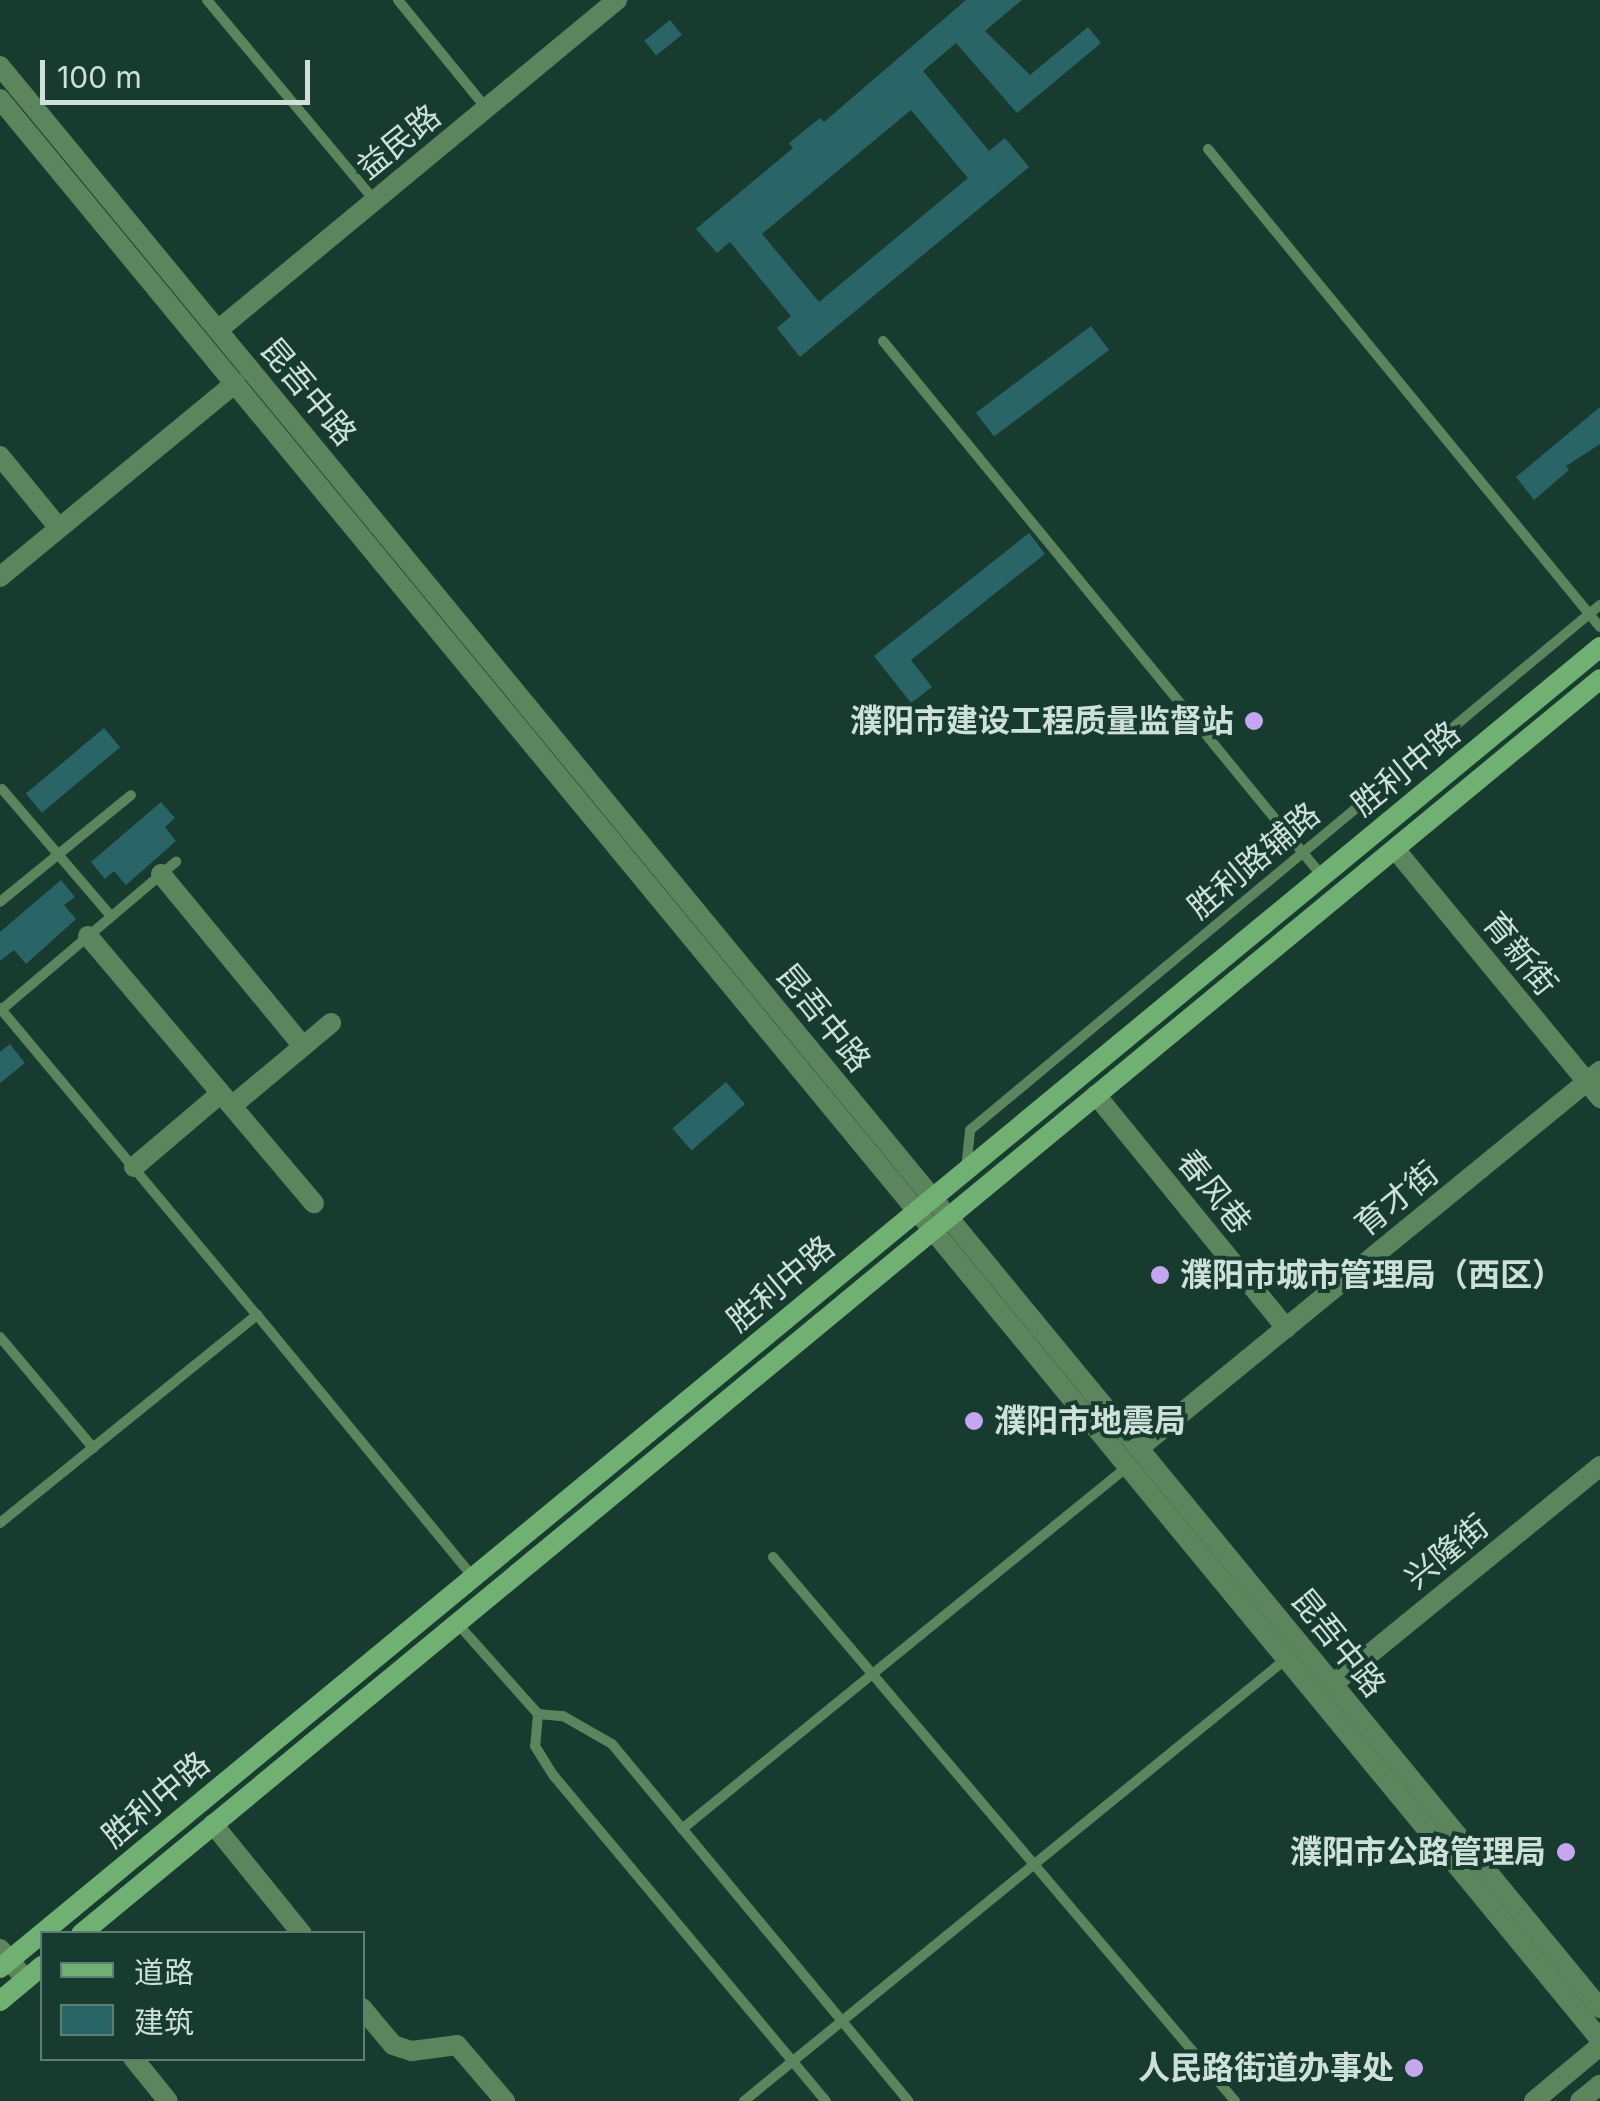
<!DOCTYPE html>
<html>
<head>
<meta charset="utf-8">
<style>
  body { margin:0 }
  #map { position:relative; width:1600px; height:2101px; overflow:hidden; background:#183b30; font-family:Inter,"Noto Sans SC",sans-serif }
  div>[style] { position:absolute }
  .building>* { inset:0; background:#296566; transform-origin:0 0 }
  .service>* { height:10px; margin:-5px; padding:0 5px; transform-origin:5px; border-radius:5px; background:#5c845d }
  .minor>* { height:20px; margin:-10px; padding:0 10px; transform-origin:10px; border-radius:10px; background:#5c845d }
  .tertiary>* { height:20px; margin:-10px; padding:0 10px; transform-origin:10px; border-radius:10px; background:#5c845d }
  .secondary>* { height:20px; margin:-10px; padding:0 10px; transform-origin:10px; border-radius:10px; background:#70b173 }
  .dots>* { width:28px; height:28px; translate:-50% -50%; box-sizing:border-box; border:5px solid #183b30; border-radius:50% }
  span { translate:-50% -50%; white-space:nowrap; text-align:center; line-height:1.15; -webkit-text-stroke:8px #183b30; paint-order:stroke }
  .street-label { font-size:32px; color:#cde0d9 }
  .poi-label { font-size:32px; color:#cde0d9; font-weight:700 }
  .right { translate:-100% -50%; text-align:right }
  .left { translate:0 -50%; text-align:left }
  .legend { position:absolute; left:40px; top:1931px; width:325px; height:130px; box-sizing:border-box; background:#183b30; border:2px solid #607d74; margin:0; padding:12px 18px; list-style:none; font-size:30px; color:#cde0d9 }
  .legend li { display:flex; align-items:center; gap:20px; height:50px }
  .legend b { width:50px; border:2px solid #607d74 }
  .scale { position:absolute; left:40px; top:60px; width:270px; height:45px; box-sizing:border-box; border:5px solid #cde0d9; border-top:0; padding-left:12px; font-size:30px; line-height:35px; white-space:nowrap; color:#cde0d9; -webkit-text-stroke:8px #183b30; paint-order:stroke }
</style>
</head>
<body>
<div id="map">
  <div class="building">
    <i style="clip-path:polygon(evenodd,966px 0,1022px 0,985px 31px,1030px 75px,1088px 27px,1101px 43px,1017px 113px,956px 43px,923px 71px,989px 151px,1005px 138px,1029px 167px,800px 357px,777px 328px,791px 316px,730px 242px,717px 253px,696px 229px,793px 148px,789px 143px,820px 118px,824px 122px,966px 0,911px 110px,968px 178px,819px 302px,762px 234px,911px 110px)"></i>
    <i style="left:670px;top:20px;width:19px;height:33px;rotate:51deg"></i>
    <i style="left:1091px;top:326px;width:30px;height:144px;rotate:53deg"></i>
    <i style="clip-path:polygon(1600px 407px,1600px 444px,1566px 466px,1569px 470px,1534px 500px,1516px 477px)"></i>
    <i style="clip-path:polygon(1029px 533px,1045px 554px,911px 660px,932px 687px,911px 703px,874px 656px)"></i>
    <i style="left:104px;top:728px;width:25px;height:102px;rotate:50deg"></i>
    <i style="clip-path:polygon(161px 802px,175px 818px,165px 827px,176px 841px,126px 885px,114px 871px,105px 879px,91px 862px)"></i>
    <i style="clip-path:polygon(61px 880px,75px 897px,64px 905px,76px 919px,26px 964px,14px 950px,0 961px,0 932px)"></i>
    <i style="clip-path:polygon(10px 1044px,25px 1063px,0 1083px,0 1052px)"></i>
    <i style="left:726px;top:1082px;width:29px;height:71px;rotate:49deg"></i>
  </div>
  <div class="service">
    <i style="left:207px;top:0;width:262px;rotate:50.1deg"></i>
    <i style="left:398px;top:0;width:139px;rotate:50.8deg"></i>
    <i style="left:1208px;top:149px;width:618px;rotate:50.65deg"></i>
    <i style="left:883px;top:341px;width:692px;rotate:50.63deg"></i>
    <i style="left:2px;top:789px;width:167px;rotate:49.4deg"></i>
    <i style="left:0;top:902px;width:169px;rotate:-39.2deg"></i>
    <i style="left:0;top:1008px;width:400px;rotate:50.1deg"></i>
    <i style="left:0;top:1011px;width:231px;rotate:-40.3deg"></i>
    <i style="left:966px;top:1169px;width:39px;rotate:-84deg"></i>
    <i style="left:970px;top:1130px;width:820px;rotate:-39.81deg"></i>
    <i style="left:0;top:1337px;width:145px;rotate:50deg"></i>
    <i style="left:0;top:1523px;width:331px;rotate:-39deg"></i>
    <i style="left:257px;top:1315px;width:340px;rotate:50.5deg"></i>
    <i style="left:773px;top:1557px;width:714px;rotate:49.66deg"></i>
    <i style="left:457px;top:1623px;width:122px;rotate:48.3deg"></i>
    <i style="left:538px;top:1714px;width:25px;rotate:5deg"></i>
    <i style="left:563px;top:1716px;width:56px;rotate:29.7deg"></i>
    <i style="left:612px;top:1744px;width:464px;rotate:50.3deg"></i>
    <i style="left:538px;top:1714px;width:32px;rotate:95deg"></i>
    <i style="left:535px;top:1746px;width:36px;rotate:58deg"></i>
    <i style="left:554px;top:1776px;width:424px;rotate:50.1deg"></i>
    <i style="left:682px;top:1829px;width:574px;rotate:-39.13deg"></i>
    <i style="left:744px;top:2101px;width:699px;rotate:-39.2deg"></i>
  </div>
  <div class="minor">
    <i style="left:0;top:456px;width:93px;rotate:50.7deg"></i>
    <i style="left:1395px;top:849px;width:323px;rotate:50.5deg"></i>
    <i style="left:161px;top:874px;width:223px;rotate:50.5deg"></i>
    <i style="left:88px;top:936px;width:350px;rotate:49.8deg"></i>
    <i style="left:1096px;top:1095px;width:301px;rotate:50.8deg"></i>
    <i style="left:233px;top:1105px;width:128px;rotate:-39.9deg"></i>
    <i style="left:134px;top:1167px;width:111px;rotate:-40.3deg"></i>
    <i style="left:1139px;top:1448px;width:596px;rotate:-39.28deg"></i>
    <i style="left:1333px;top:1684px;width:345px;rotate:-39.2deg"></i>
    <i style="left:213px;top:1824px;width:141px;rotate:51deg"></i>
    <i style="left:362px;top:2008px;width:48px;rotate:50deg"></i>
    <i style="left:393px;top:2045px;width:20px;rotate:18deg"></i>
    <i style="left:412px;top:2051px;width:45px;rotate:-7.6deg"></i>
    <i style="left:457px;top:2045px;width:74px;rotate:49.4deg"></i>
    <i style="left:133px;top:2058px;width:55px;rotate:50.9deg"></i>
  </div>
  <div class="tertiary">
    <i style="left:0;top:66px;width:2516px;rotate:50.52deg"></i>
    <i style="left:0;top:99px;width:2515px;rotate:50.49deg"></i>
    <i style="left:218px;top:330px;width:518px;rotate:-39.59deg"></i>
    <i style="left:0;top:577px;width:305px;rotate:-39.5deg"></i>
    <i style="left:0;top:1949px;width:40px;rotate:50deg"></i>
    <i style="left:1534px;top:2101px;width:86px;rotate:-39.8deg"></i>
    <i style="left:1580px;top:2101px;width:26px;rotate:-39deg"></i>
  </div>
  <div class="secondary">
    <i style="left:81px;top:1934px;width:1970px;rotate:-39.56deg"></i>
    <i style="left:0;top:1968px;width:2075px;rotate:-39.54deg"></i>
    <i style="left:0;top:2001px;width:55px;rotate:-39.8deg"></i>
  </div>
  <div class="dots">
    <i style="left:1254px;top:721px;background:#c5a6f0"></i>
    <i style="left:1160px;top:1275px;background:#c5a6f0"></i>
    <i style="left:974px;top:1421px;background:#c5a6f0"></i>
    <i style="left:1566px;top:1852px;background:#c5a6f0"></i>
    <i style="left:1414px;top:2068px;background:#c5a6f0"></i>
  </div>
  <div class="street-label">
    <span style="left:399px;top:142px;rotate:-39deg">益民路</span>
    <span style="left:308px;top:392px;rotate:50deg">昆吾中路</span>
    <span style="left:1406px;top:769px;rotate:-39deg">胜利中路</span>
    <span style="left:1254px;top:861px;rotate:-40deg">胜利路辅路</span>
    <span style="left:1520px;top:954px;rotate:51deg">育新街</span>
    <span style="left:823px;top:1018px;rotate:51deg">昆吾中路</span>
    <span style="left:1214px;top:1192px;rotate:51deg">春风巷</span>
    <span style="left:1397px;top:1199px;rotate:-39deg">育才街</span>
    <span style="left:781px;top:1284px;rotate:-40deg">胜利中路</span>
    <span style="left:1447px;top:1552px;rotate:-39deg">兴隆街</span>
    <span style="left:1338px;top:1643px;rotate:51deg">昆吾中路</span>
    <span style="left:156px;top:1800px;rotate:-40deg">胜利中路</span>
  </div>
  <div class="poi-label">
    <span class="right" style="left:1234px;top:721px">濮阳市建设工程质量监督站</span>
    <span class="left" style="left:1180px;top:1275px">濮阳市城市管理局（西区）</span>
    <span class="left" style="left:994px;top:1421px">濮阳市地震局</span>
    <span class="right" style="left:1546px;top:1852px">濮阳市公路管理局</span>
    <span class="right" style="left:1394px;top:2068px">人民路街道办事处</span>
  </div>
  <ul class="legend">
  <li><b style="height:12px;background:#70b173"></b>道路</li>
  <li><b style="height:28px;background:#296566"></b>建筑</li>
  </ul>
  <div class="scale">100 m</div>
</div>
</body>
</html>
